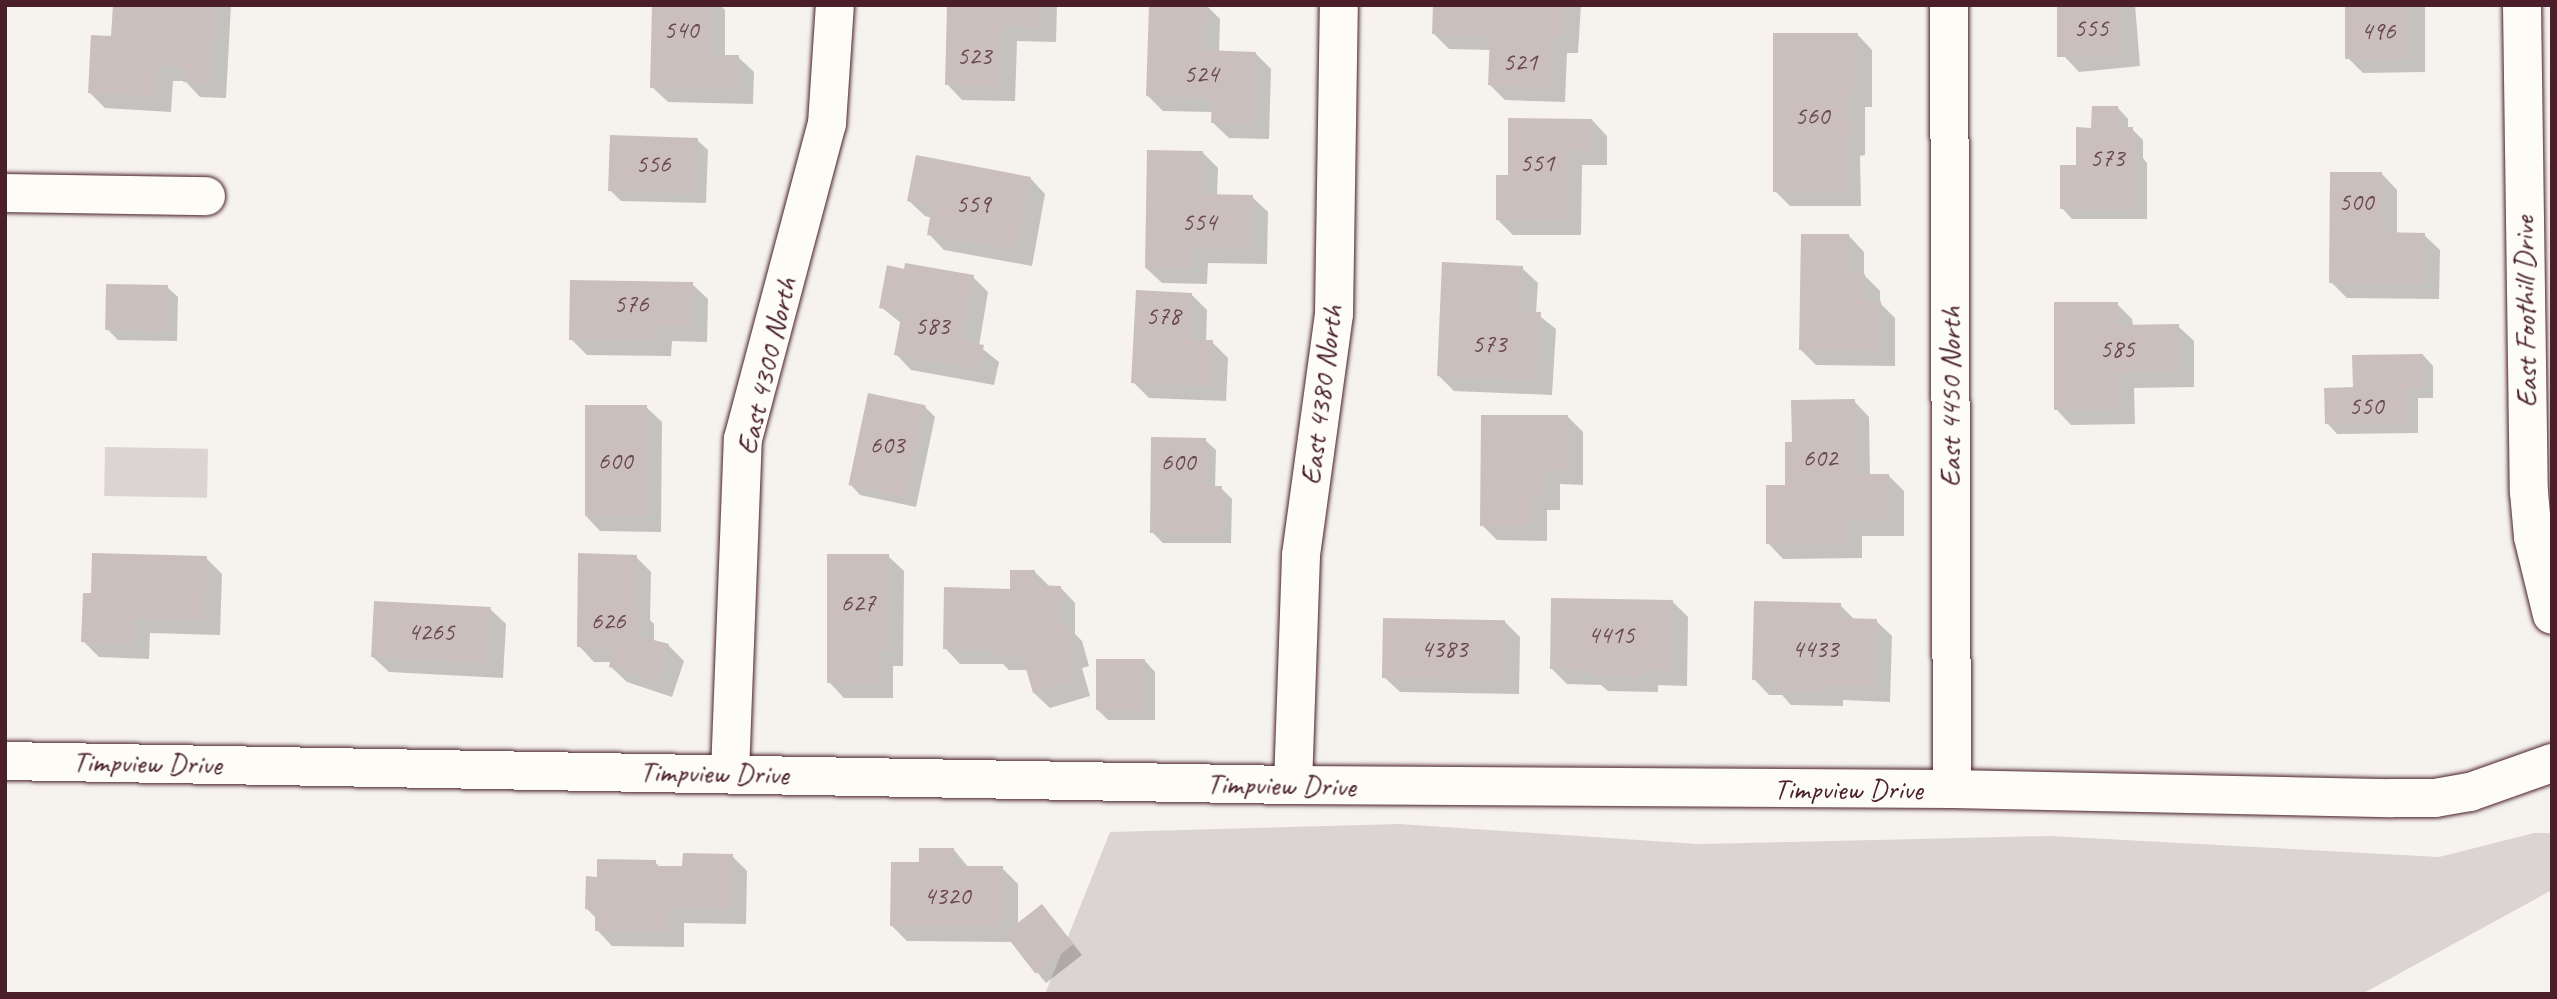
<!DOCTYPE html>
<html>
<head>
<meta charset="utf-8">
<style>
  body { margin:0 }
  #map { position:relative; width:2557px; height:999px; overflow:hidden; background:#f6f3ef; font-family:Caveat,sans-serif }
  div>[style] { position:absolute }
  .green>* { inset:0; background:#dcd4d2; transform-origin:0 0 }
  .shadow>* { inset:0; background:#0003 }
  .building>* { inset:0; background:#cbbfbe; transform-origin:0 0 }
  .roads { filter:drop-shadow(0 0 2px #4a1f2b) drop-shadow(0 0 2px #4a1f2b) }
  .minor>* { height:38px; margin:-19px; padding:0 19px; transform-origin:19px; border-radius:19px; background:#fdfcf7 }
  .tertiary>* { height:38px; margin:-19px; padding:0 19px; transform-origin:19px; border-radius:19px; background:#fdfcf7 }
  span { translate:-50% -50%; white-space:nowrap; text-align:center; line-height:1.15; -webkit-text-stroke:5px #fdfcf7; paint-order:stroke }
  .number-label { font-size:26px; color:#6a4750 }
  .number-label span { -webkit-text-stroke-width:0 }
  .street-label { font-size:30px; color:#4a1f2b }
  .frame { position:absolute; inset:0; border:7px solid #4a1f2b; pointer-events:none }
</style>
</head>
<body>
<div id="map">
  <div class="green">
    <i style="left:105px;top:447px;width:103px;height:49px;rotate:1deg"></i>
    <i style="clip-path:polygon(1400px 824px,1698px 844px,2050px 836px,2439px 857px,2534px 833px,2552px 833px,2552px 890px,2362px 994px,1045px 994px,1110px 832px)"></i>
  </div>
  <div class="shadow">
    <i style="clip-path:polygon(183px 5px,231px 5px,226px 98px,200px 97px,185px 81px,173px 81px,171px 112px,105px 108px,90px 93px,113px 38px)"></i>
    <i style="clip-path:polygon(654px 5px,720px 5px,725px 10px,725px 57px,738px 57px,754px 72px,753px 104px,668px 102px,652px 87px)"></i>
    <i style="clip-path:polygon(949px 5px,1057px 5px,1056px 42px,1017px 41px,1015px 101px,962px 100px,947px 84px)"></i>
    <i style="clip-path:polygon(1151px 5px,1206px 5px,1220px 19px,1219px 52px,1255px 53px,1271px 69px,1269px 139px,1229px 138px,1213px 123px,1213px 112px,1163px 111px,1147px 95px)"></i>
    <i style="clip-path:polygon(1434px 5px,1581px 5px,1578px 53px,1567px 53px,1565px 102px,1505px 100px,1490px 85px,1491px 50px,1449px 49px,1433px 33px)"></i>
    <i style="clip-path:polygon(2059px 5px,2135px 5px,2140px 66px,2079px 72px,2064px 56px)"></i>
    <i style="clip-path:polygon(2347px 5px,2425px 5px,2425px 72px,2363px 73px,2348px 58px)"></i>
    <i style="clip-path:polygon(1857px 34px,1872px 50px,1872px 107px,1865px 107px,1865px 155px,1860px 156px,1861px 206px,1790px 206px,1775px 191px)"></i>
    <i style="clip-path:polygon(2118px 108px,2128px 119px,2128px 129px,2132px 129px,2143px 140px,2143px 158px,2147px 163px,2147px 219px,2072px 219px,2062px 208px,2077px 167px,2093px 130px)"></i>
    <i style="clip-path:polygon(1592px 120px,1607px 136px,1607px 165px,1582px 165px,1581px 235px,1513px 235px,1497px 219px,1509px 177px)"></i>
    <i style="clip-path:polygon(697px 140px,708px 150px,706px 203px,621px 201px,610px 190px)"></i>
    <i style="clip-path:polygon(1202px 152px,1218px 168px,1217px 196px,1252px 197px,1268px 212px,1267px 264px,1208px 263px,1207px 284px,1162px 283px,1146px 268px)"></i>
    <i style="clip-path:polygon(2382px 174px,2397px 190px,2397px 234px,2424px 235px,2440px 250px,2439px 299px,2347px 298px,2331px 282px)"></i>
    <i style="clip-path:polygon(1030px 178px,1045px 194px,1032px 266px,944px 250px,929px 234px,932px 218px,925px 216px,909px 201px)"></i>
    <i style="clip-path:polygon(1849px 236px,1864px 252px,1864px 275px,1880px 291px,1880px 303px,1895px 318px,1895px 366px,1816px 365px,1801px 350px)"></i>
    <i style="clip-path:polygon(1522px 268px,1538px 283px,1536px 313px,1556px 329px,1552px 395px,1454px 391px,1438px 375px)"></i>
    <i style="clip-path:polygon(906px 271px,973px 277px,988px 292px,979px 346px,999px 362px,994px 385px,911px 370px,896px 354px,901px 323px,881px 307px)"></i>
    <i style="clip-path:polygon(692px 284px,708px 299px,707px 342px,672px 341px,671px 356px,587px 355px,571px 339px)"></i>
    <i style="clip-path:polygon(167px 287px,178px 297px,177px 341px,118px 340px,107px 329px)"></i>
    <i style="clip-path:polygon(1192px 295px,1207px 310px,1206px 342px,1212px 342px,1228px 358px,1226px 401px,1149px 398px,1133px 382px)"></i>
    <i style="clip-path:polygon(2117px 304px,2132px 319px,2133px 326px,2178px 326px,2194px 341px,2194px 387px,2134px 388px,2135px 424px,2071px 425px,2056px 409px)"></i>
    <i style="clip-path:polygon(2423px 355px,2433px 366px,2433px 398px,2418px 398px,2418px 433px,2337px 434px,2327px 423px,2355px 389px)"></i>
    <i style="clip-path:polygon(1854px 401px,1869px 417px,1870px 476px,1889px 476px,1904px 491px,1904px 536px,1862px 536px,1862px 558px,1783px 559px,1768px 543px,1787px 487px,1793px 443px)"></i>
    <i style="clip-path:polygon(646px 407px,662px 422px,661px 532px,600px 531px,585px 515px)"></i>
    <i style="clip-path:polygon(925px 407px,935px 417px,916px 507px,860px 495px,850px 484px)"></i>
    <i style="clip-path:polygon(1568px 417px,1583px 432px,1583px 485px,1560px 484px,1560px 510px,1547px 510px,1547px 541px,1497px 540px,1482px 525px)"></i>
    <i style="clip-path:polygon(1205px 440px,1216px 450px,1215px 488px,1221px 488px,1232px 499px,1231px 543px,1163px 543px,1152px 532px)"></i>
    <i style="clip-path:polygon(888px 556px,904px 571px,903px 666px,893px 666px,893px 698px,844px 698px,829px 682px)"></i>
    <i style="clip-path:polygon(636px 557px,651px 572px,650px 620px,654px 624px,654px 641px,668px 645px,684px 661px,672px 697px,627px 682px,611px 667px,612px 662px,594px 662px,579px 646px)"></i>
    <i style="clip-path:polygon(206px 558px,222px 574px,220px 635px,150px 633px,149px 659px,99px 657px,83px 641px,92px 595px)"></i>
    <i style="clip-path:polygon(1034px 571px,1050px 587px,1060px 587px,1075px 603px,1075px 634px,1082px 641px,1089px 666px,1082px 668px,1090px 696px,1050px 708px,1034px 693px,1028px 670px,1009px 670px,1003px 664px,960px 664px,945px 648px)"></i>
    <i style="clip-path:polygon(1673px 602px,1688px 617px,1687px 686px,1658px 685px,1658px 692px,1608px 691px,1601px 685px,1567px 684px,1551px 668px)"></i>
    <i style="clip-path:polygon(1840px 605px,1855px 620px,1876px 621px,1892px 636px,1890px 702px,1843px 700px,1843px 706px,1791px 705px,1782px 695px,1769px 695px,1754px 679px)"></i>
    <i style="clip-path:polygon(490px 609px,506px 624px,503px 678px,389px 672px,373px 657px)"></i>
    <i style="clip-path:polygon(1505px 622px,1520px 637px,1519px 694px,1400px 692px,1384px 677px)"></i>
    <i style="clip-path:polygon(1145px 661px,1155px 672px,1155px 720px,1108px 720px,1097px 709px)"></i>
    <i style="clip-path:polygon(954px 850px,969px 868px,1002px 868px,1018px 884px,1018px 925px,1052px 917px,1082px 955px,1046px 983px,1012px 942px,907px 941px,892px 926px,921px 863px)"></i>
    <i style="clip-path:polygon(732px 856px,747px 871px,746px 924px,684px 923px,684px 947px,612px 946px,597px 930px,597px 919px,587px 909px,599px 878px,655px 862px,661px 868px,684px 868px)"></i>
  </div>
  <div class="building">
    <i style="clip-path:polygon(113px 5px,215px 5px,211px 83px,183px 82px,184px 67px,158px 66px,157px 97px,88px 93px,91px 35px,111px 36px)"></i>
    <i style="clip-path:polygon(652px 5px,710px 5px,710px 55px,739px 55px,738px 89px,650px 88px)"></i>
    <i style="clip-path:polygon(947px 5px,1042px 5px,1042px 27px,1002px 26px,1000px 86px,945px 85px)"></i>
    <i style="clip-path:polygon(1149px 5px,1206px 5px,1204px 50px,1256px 52px,1254px 124px,1211px 123px,1212px 98px,1146px 96px)"></i>
    <i style="clip-path:polygon(1433px 5px,1565px 5px,1564px 38px,1552px 38px,1550px 88px,1488px 85px,1490px 36px,1432px 34px)"></i>
    <i style="left:2057px;top:5px;width:64px;height:52px"></i>
    <i style="left:2345px;top:5px;width:65px;height:54px"></i>
    <i style="clip-path:polygon(1773px 33px,1858px 33px,1857px 92px,1850px 92px,1851px 140px,1846px 141px,1846px 191px,1773px 192px)"></i>
    <i style="clip-path:polygon(2092px 106px,2118px 106px,2118px 127px,2133px 127px,2133px 150px,2137px 150px,2137px 210px,2060px 209px,2060px 165px,2076px 165px,2076px 127px,2091px 128px)"></i>
    <i style="clip-path:polygon(1508px 118px,1592px 119px,1592px 150px,1567px 150px,1567px 221px,1496px 220px,1496px 175px,1508px 175px)"></i>
    <i style="left:610px;top:135px;width:88px;height:56px;rotate:2deg"></i>
    <i style="clip-path:polygon(1147px 150px,1203px 151px,1202px 194px,1253px 195px,1252px 249px,1193px 248px,1192px 269px,1145px 268px)"></i>
    <i style="clip-path:polygon(916px 155px,1031px 177px,1016px 251px,927px 235px,932px 206px,907px 201px)"></i>
    <i style="clip-path:polygon(2330px 172px,2382px 172px,2382px 232px,2425px 233px,2425px 284px,2329px 283px)"></i>
    <i style="clip-path:polygon(1801px 234px,1849px 234px,1849px 274px,1865px 274px,1865px 301px,1881px 301px,1880px 351px,1799px 350px)"></i>
    <i style="clip-path:polygon(1442px 262px,1523px 266px,1521px 311px,1541px 312px,1537px 380px,1437px 376px)"></i>
    <i style="clip-path:polygon(905px 263px,974px 275px,962px 341px,984px 345px,979px 370px,894px 355px,902px 312px,879px 308px,887px 265px,904px 269px)"></i>
    <i style="clip-path:polygon(570px 280px,693px 282px,692px 327px,657px 326px,657px 341px,569px 340px)"></i>
    <i style="left:106px;top:284px;width:62px;height:46px;rotate:1deg"></i>
    <i style="clip-path:polygon(1136px 290px,1192px 293px,1190px 340px,1213px 340px,1211px 386px,1131px 383px)"></i>
    <i style="clip-path:polygon(2054px 302px,2118px 302px,2118px 325px,2179px 324px,2179px 373px,2120px 373px,2120px 409px,2054px 410px)"></i>
    <i style="clip-path:polygon(2423px 354px,2423px 388px,2408px 388px,2408px 423px,2325px 424px,2324px 388px,2353px 387px,2352px 355px)"></i>
    <i style="left:868px;top:393px;width:59px;height:94px;rotate:12deg"></i>
    <i style="clip-path:polygon(1855px 399px,1855px 474px,1889px 474px,1890px 521px,1847px 521px,1847px 543px,1766px 544px,1766px 485px,1785px 485px,1785px 442px,1792px 442px,1791px 400px)"></i>
    <i style="left:585px;top:405px;width:62px;height:111px"></i>
    <i style="clip-path:polygon(1481px 415px,1568px 415px,1568px 470px,1545px 470px,1545px 495px,1532px 495px,1532px 526px,1480px 526px)"></i>
    <i style="clip-path:polygon(1151px 437px,1206px 438px,1206px 486px,1222px 486px,1221px 534px,1150px 533px)"></i>
    <i style="clip-path:polygon(92px 553px,207px 556px,205px 621px,135px 619px,134px 644px,81px 642px,83px 593px,91px 593px)"></i>
    <i style="clip-path:polygon(578px 553px,637px 555px,635px 607px,639px 607px,639px 636px,669px 644px,657px 682px,609px 667px,613px 648px,577px 647px)"></i>
    <i style="clip-path:polygon(827px 554px,889px 554px,889px 651px,879px 651px,879px 683px,827px 683px)"></i>
    <i style="clip-path:polygon(1010px 570px,1035px 570px,1035px 585px,1061px 586px,1060px 625px,1067px 623px,1075px 651px,1068px 653px,1076px 681px,1033px 693px,1022px 655px,992px 655px,992px 650px,943px 649px,944px 587px,1010px 589px)"></i>
    <i style="clip-path:polygon(1551px 598px,1673px 600px,1672px 671px,1644px 670px,1643px 677px,1590px 676px,1591px 670px,1550px 669px)"></i>
    <i style="left:374px;top:601px;width:117px;height:56px;rotate:3deg"></i>
    <i style="clip-path:polygon(1754px 601px,1841px 603px,1841px 618px,1877px 619px,1875px 687px,1829px 685px,1828px 692px,1774px 690px,1775px 680px,1752px 680px)"></i>
    <i style="left:1383px;top:618px;width:122px;height:60px;rotate:1deg"></i>
    <i style="left:1096px;top:659px;width:49px;height:51px"></i>
    <i style="clip-path:polygon(919px 848px,954px 848px,954px 866px,1003px 866px,1003px 927px,890px 926px,891px 862px,919px 862px)"></i>
    <i style="clip-path:polygon(683px 853px,733px 854px,731px 909px,669px 908px,669px 932px,595px 931px,595px 910px,585px 909px,586px 876px,597px 877px,597px 859px,656px 860px,656px 866px,682px 866px)"></i>
    <i style="left:1042px;top:904px;width:51px;height:48px;rotate:52deg"></i>
  </div>
  <div class="roads">
    <div class="minor">
      <i style="left:1949px;top:5px;width:784px;rotate:89.78deg"></i>
      <i style="left:5px;top:193px;width:201px;rotate:0.9deg"></i>
      <i style="left:730px;top:773px;width:334px;rotate:-87.8deg"></i>
      <i style="left:743px;top:439px;width:326px;rotate:-75.1deg"></i>
      <i style="left:827px;top:124px;width:119px;rotate:-86.2deg"></i>
      <i style="left:1293px;top:785px;width:230px;rotate:-88deg"></i>
      <i style="left:1301px;top:555px;width:243px;rotate:-82.2deg"></i>
      <i style="left:1334px;top:314px;width:309px;rotate:-89.1deg"></i>
    </div>
    <div class="tertiary">
      <i style="left:2522px;top:5px;width:487px;rotate:89.2deg"></i>
      <i style="left:2529px;top:492px;width:45px;rotate:84.9deg"></i>
      <i style="left:2533px;top:537px;width:80px;rotate:76.3deg"></i>
      <i style="left:5px;top:761px;width:1288px;rotate:1.07deg"></i>
      <i style="left:1293px;top:785px;width:659px;rotate:0.35deg"></i>
      <i style="left:1952px;top:789px;width:440px;rotate:1.2deg"></i>
      <i style="left:2392px;top:798px;width:43px"></i>
      <i style="left:2435px;top:798px;width:36px;rotate:-10deg"></i>
      <i style="left:2470px;top:792px;width:87px;rotate:-19.5deg"></i>
    </div>
  </div>
  <div class="number-label">
    <span style="left:2091px;top:28px">555</span>
    <span style="left:681px;top:30px">540</span>
    <span style="left:2378px;top:31px">496</span>
    <span style="left:974px;top:56px">523</span>
    <span style="left:1520px;top:62px">521</span>
    <span style="left:1201px;top:74px">524</span>
    <span style="left:1812px;top:116px">560</span>
    <span style="left:2107px;top:158px">573</span>
    <span style="left:1537px;top:163px">551</span>
    <span style="left:653px;top:164px">556</span>
    <span style="left:2356px;top:202px">500</span>
    <span style="left:973px;top:204px">559</span>
    <span style="left:1199px;top:222px">554</span>
    <span style="left:631px;top:304px">576</span>
    <span style="left:1163px;top:316px">578</span>
    <span style="left:932px;top:326px">583</span>
    <span style="left:1489px;top:344px">573</span>
    <span style="left:2117px;top:349px">585</span>
    <span style="left:2366px;top:406px">550</span>
    <span style="left:887px;top:445px">603</span>
    <span style="left:1820px;top:458px">602</span>
    <span style="left:615px;top:461px">600</span>
    <span style="left:1178px;top:462px">600</span>
    <span style="left:858px;top:603px">627</span>
    <span style="left:608px;top:621px">626</span>
    <span style="left:431px;top:632px">4265</span>
    <span style="left:1611px;top:635px">4415</span>
    <span style="left:1444px;top:649px">4383</span>
    <span style="left:1815px;top:649px">4433</span>
    <span style="left:947px;top:896px">4320</span>
  </div>
  <div class="street-label">
    <span style="left:2525px;top:312px;rotate:-91deg">East Foothill Drive</span>
    <span style="left:766px;top:366px;rotate:-77deg">East 4300 North</span>
    <span style="left:1321px;top:395px;rotate:-83deg">East 4380 North</span>
    <span style="left:1950px;top:397px;rotate:-90deg">East 4450 North</span>
    <span style="left:147px;top:763px;rotate:1deg">Timpview Drive</span>
    <span style="left:714px;top:773px;rotate:1deg">Timpview Drive</span>
    <span style="left:1281px;top:785px;rotate:1deg">Timpview Drive</span>
    <span style="left:1848px;top:789px">Timpview Drive</span>
  </div>
  <div class="frame"></div>
</div>
</body>
</html>
